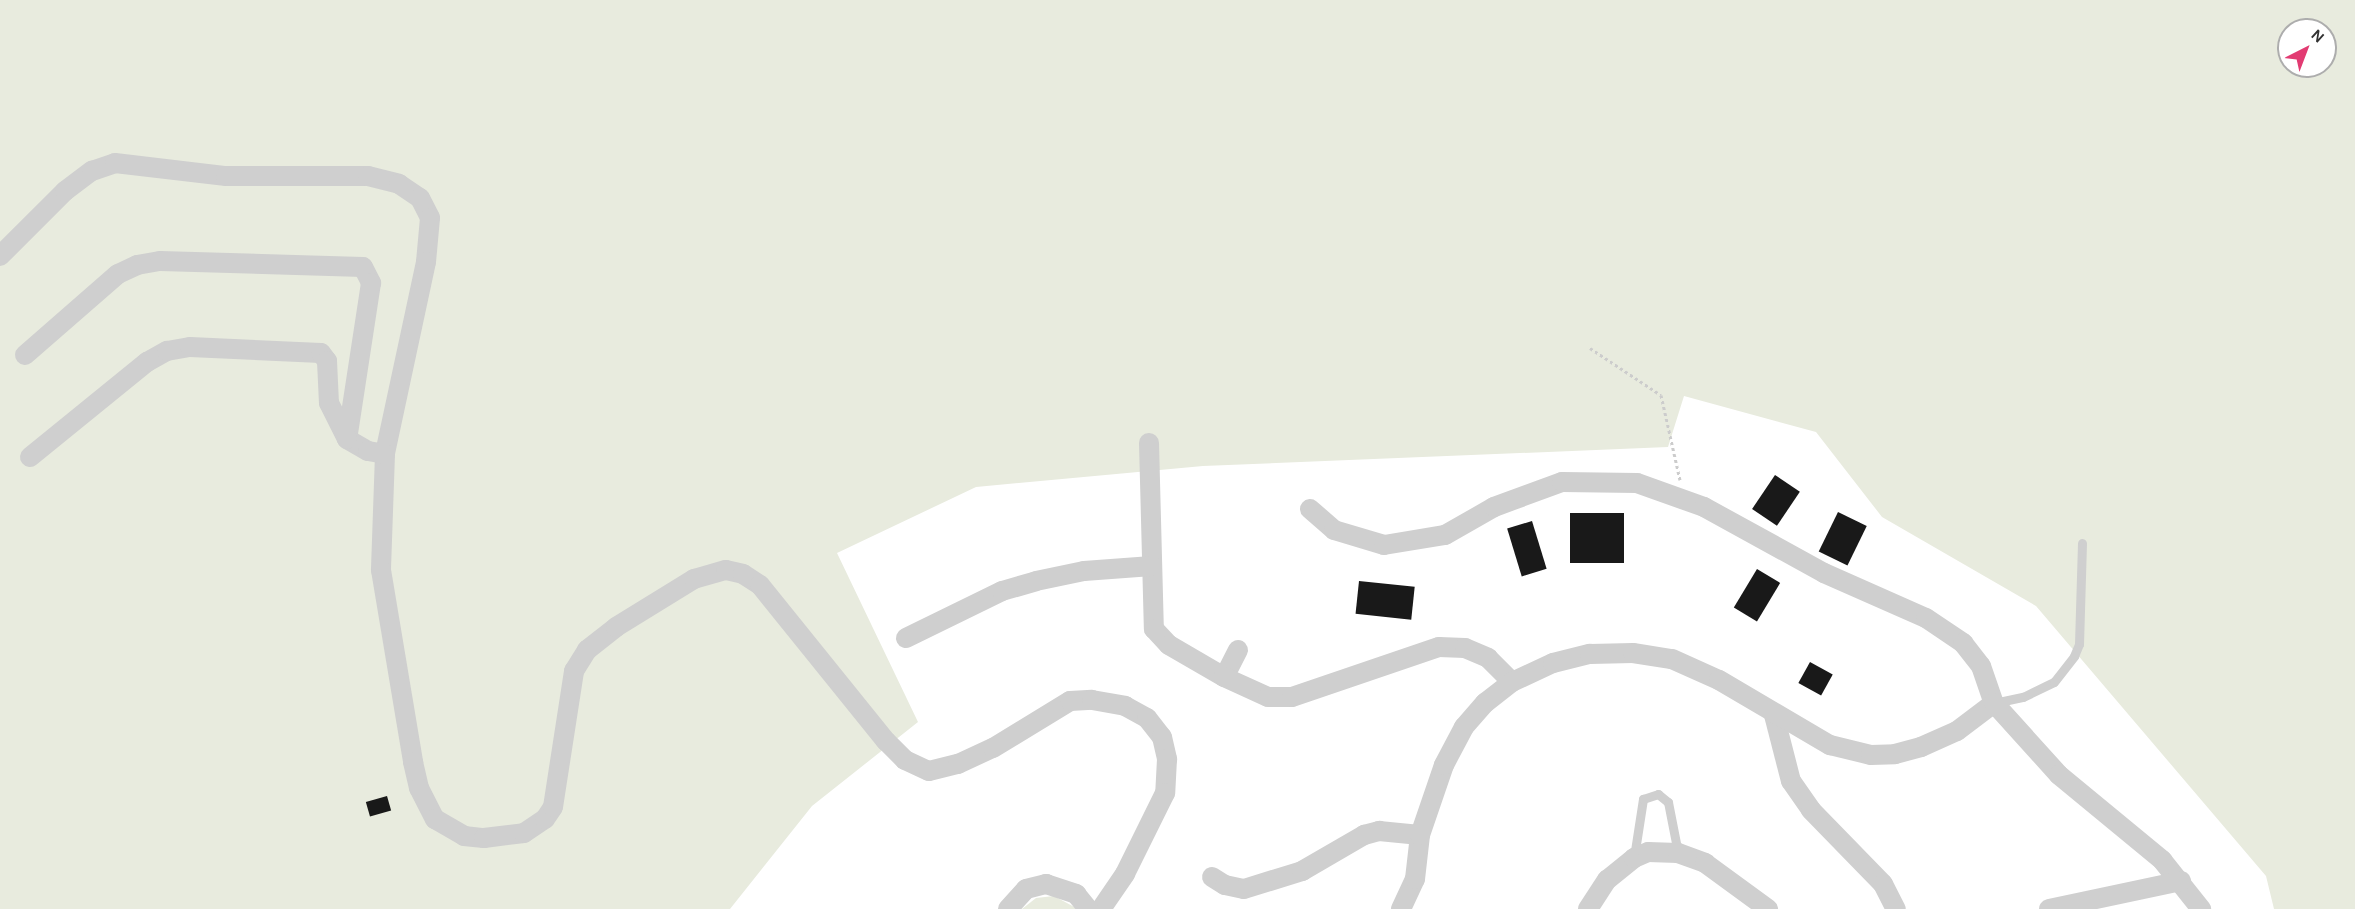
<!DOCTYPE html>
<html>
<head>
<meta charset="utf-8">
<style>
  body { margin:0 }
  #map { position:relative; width:2355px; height:909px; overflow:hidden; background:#fff; font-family:Karla,sans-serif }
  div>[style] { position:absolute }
  .green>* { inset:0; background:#e8ebde }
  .building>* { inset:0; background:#191919; transform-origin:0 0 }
  .path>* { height:3px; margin-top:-1.5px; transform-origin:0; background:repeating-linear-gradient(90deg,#ccc 0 3px,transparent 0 6px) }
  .lane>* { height:9px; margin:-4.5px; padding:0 4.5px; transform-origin:4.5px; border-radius:4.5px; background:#cfcfcf }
  .street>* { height:20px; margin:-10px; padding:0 10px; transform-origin:10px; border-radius:10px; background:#cfcfcf }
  span { translate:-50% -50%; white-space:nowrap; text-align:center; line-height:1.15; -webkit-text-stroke:6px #fff; paint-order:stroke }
  .north { position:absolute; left:2277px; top:18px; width:60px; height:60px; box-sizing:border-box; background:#fff; border:2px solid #adadad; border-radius:50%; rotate:42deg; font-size:16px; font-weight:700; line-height:24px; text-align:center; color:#323232 }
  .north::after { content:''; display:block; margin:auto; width:21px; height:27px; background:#e23b72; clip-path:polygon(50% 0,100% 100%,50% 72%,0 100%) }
</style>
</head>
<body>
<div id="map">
  <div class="green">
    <i style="clip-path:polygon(evenodd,0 0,2355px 0,2355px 909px,2274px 909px,2266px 876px,2036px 606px,1882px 517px,1816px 432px,1684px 396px,1668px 447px,1203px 466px,976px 487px,837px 553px,918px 722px,812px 806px,730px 909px,0 909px,0 0,2289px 30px,2325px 30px,2325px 66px,2289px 66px,2289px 30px)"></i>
    <i style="clip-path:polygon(1054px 896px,1078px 909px,1022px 909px,1036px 898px)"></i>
  </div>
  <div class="building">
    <i style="left:1775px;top:475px;width:30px;height:41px;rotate:34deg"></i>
    <i style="left:1838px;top:512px;width:32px;height:44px;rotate:26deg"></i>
    <i style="left:1570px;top:513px;width:54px;height:50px"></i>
    <i style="left:1532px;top:521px;width:50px;height:26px;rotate:73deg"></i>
    <i style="left:1757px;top:569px;width:27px;height:45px;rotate:31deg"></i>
    <i style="left:1359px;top:581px;width:56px;height:33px;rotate:6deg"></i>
    <i style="left:1810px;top:662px;width:26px;height:24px;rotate:29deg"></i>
    <i style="left:387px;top:796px;width:15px;height:22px;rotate:74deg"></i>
  </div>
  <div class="path">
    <i style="left:1590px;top:348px;width:85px;rotate:33.5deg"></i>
    <i style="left:1661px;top:395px;width:87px;rotate:77.4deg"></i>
  </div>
  <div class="lane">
    <i style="left:1994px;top:703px;width:30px;rotate:-12deg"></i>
    <i style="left:2023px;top:697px;width:34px;rotate:-26deg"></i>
    <i style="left:2054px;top:682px;width:33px;rotate:-52deg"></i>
    <i style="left:2074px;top:656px;width:13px;rotate:-67deg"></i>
    <i style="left:2079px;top:644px;width:101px;rotate:-88.3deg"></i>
    <i style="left:1634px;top:857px;width:59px;rotate:-81.2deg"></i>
    <i style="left:1643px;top:799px;width:16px;rotate:-18deg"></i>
    <i style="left:1658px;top:794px;width:13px;rotate:39deg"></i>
    <i style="left:1668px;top:802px;width:52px;rotate:78.9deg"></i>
  </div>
  <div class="street">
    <i style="left:0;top:256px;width:92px;rotate:-45deg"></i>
    <i style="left:65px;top:191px;width:34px;rotate:-37deg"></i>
    <i style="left:92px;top:171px;width:24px;rotate:-19deg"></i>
    <i style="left:115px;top:163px;width:112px;rotate:6.7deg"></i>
    <i style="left:226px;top:176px;width:142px"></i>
    <i style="left:368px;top:176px;width:32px;rotate:14deg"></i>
    <i style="left:399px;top:184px;width:25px;rotate:34deg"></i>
    <i style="left:420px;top:198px;width:22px;rotate:63deg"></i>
    <i style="left:430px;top:218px;width:44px;rotate:95.2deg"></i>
    <i style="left:426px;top:262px;width:196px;rotate:102.1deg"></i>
    <i style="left:385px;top:454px;width:116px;rotate:92deg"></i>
    <i style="left:381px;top:570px;width:195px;rotate:80.5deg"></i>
    <i style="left:413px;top:762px;width:27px;rotate:77deg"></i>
    <i style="left:419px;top:788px;width:35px;rotate:63deg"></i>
    <i style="left:435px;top:819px;width:34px;rotate:30deg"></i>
    <i style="left:464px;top:836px;width:20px;rotate:6deg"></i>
    <i style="left:484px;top:838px;width:40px;rotate:-7.1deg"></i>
    <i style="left:524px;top:833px;width:25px;rotate:-34deg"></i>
    <i style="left:545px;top:819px;width:14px;rotate:-56deg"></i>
    <i style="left:553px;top:807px;width:138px;rotate:-81.2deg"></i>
    <i style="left:574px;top:671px;width:25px;rotate:-58deg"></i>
    <i style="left:587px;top:650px;width:37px;rotate:-38deg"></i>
    <i style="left:616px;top:627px;width:92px;rotate:-31.6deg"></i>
    <i style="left:694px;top:579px;width:33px;rotate:-16deg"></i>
    <i style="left:726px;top:570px;width:17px;rotate:13deg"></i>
    <i style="left:743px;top:574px;width:20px;rotate:33deg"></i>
    <i style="left:760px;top:585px;width:201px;rotate:51.1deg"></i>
    <i style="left:886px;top:741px;width:27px;rotate:45deg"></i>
    <i style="left:905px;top:760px;width:26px;rotate:25deg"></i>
    <i style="left:929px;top:771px;width:30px;rotate:-14deg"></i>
    <i style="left:958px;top:764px;width:38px;rotate:-25deg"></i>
    <i style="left:993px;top:748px;width:90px;rotate:-31.4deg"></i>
    <i style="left:1070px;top:701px;width:22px;rotate:-3deg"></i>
    <i style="left:1092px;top:700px;width:34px;rotate:10deg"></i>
    <i style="left:1125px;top:706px;width:25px;rotate:29deg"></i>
    <i style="left:1147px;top:718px;width:24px;rotate:52deg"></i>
    <i style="left:1162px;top:737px;width:23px;rotate:77deg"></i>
    <i style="left:1167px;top:759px;width:34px;rotate:93deg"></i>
    <i style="left:1165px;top:793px;width:90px;rotate:116.3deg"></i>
    <i style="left:1125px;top:874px;width:42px;rotate:124.4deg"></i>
    <i style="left:25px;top:355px;width:123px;rotate:-41.1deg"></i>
    <i style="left:118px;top:274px;width:21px;rotate:-25deg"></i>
    <i style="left:137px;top:265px;width:23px;rotate:-10deg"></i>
    <i style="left:160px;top:261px;width:203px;rotate:1.7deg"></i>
    <i style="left:363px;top:267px;width:18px;rotate:63deg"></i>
    <i style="left:371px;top:283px;width:158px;rotate:98.7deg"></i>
    <i style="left:347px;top:439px;width:24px;rotate:30deg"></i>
    <i style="left:368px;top:451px;width:17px;rotate:10deg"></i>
    <i style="left:1149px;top:443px;width:186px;rotate:88.5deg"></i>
    <i style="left:1154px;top:629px;width:22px;rotate:47deg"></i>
    <i style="left:1169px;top:645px;width:64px;rotate:30.2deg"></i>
    <i style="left:30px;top:457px;width:151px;rotate:-39.1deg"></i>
    <i style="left:147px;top:362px;width:23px;rotate:-29deg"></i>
    <i style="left:167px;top:351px;width:23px;rotate:-10deg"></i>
    <i style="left:190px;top:347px;width:131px;rotate:2.6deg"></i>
    <i style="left:321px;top:353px;width:10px;rotate:53deg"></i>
    <i style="left:327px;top:361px;width:42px;rotate:87.3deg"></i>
    <i style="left:329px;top:403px;width:40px;rotate:63.4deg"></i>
    <i style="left:1310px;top:509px;width:32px;rotate:41deg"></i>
    <i style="left:1334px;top:530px;width:52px;rotate:16.7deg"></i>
    <i style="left:1384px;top:545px;width:62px;rotate:-9.3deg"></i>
    <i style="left:1445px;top:535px;width:56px;rotate:-29.7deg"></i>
    <i style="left:1494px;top:507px;width:72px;rotate:-20.2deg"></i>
    <i style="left:1562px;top:482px;width:75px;rotate:0.8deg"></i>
    <i style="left:1637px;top:483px;width:71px;rotate:19.7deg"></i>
    <i style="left:1704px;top:507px;width:137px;rotate:28.8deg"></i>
    <i style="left:1824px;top:573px;width:111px;rotate:23.8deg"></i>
    <i style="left:1926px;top:618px;width:45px;rotate:34deg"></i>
    <i style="left:1963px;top:643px;width:29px;rotate:52deg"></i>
    <i style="left:1981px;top:666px;width:39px;rotate:71deg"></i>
    <i style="left:906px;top:638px;width:107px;rotate:-26.1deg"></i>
    <i style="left:1002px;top:591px;width:35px;rotate:-16deg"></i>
    <i style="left:1036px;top:581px;width:49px;rotate:-11.8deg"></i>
    <i style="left:1084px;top:571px;width:68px;rotate:-4.2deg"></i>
    <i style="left:1238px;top:650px;width:30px;rotate:117deg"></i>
    <i style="left:1224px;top:677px;width:48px;rotate:24.4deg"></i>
    <i style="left:1268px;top:697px;width:24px"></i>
    <i style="left:1292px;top:697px;width:155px;rotate:-18.8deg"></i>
    <i style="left:1439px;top:647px;width:26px;rotate:2deg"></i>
    <i style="left:1465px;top:648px;width:25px;rotate:23deg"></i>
    <i style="left:1488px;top:658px;width:34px;rotate:45deg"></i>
    <i style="left:1774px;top:715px;width:68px;rotate:75.6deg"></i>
    <i style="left:1791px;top:781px;width:35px;rotate:55deg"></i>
    <i style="left:1811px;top:810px;width:103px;rotate:45.8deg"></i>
    <i style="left:1883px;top:884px;width:28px;rotate:63deg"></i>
    <i style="left:1212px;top:877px;width:15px;rotate:32deg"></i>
    <i style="left:1225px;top:885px;width:19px;rotate:12deg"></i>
    <i style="left:1244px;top:889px;width:61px;rotate:-17.2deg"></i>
    <i style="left:1302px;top:871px;width:72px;rotate:-30.1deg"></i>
    <i style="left:1364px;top:835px;width:16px;rotate:-15deg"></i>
    <i style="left:1379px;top:831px;width:41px;rotate:5.6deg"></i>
    <i style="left:1008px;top:909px;width:27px;rotate:-48deg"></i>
    <i style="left:1026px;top:889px;width:21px;rotate:-14deg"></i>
    <i style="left:1046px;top:884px;width:32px;rotate:18deg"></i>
    <i style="left:1076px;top:894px;width:19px;rotate:51deg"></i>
    <i style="left:1401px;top:909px;width:33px;rotate:-65deg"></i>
    <i style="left:1415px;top:879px;width:44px;rotate:-83.5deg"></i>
    <i style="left:1420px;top:835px;width:74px;rotate:-71.1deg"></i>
    <i style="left:1444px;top:765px;width:43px;rotate:-62.2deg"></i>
    <i style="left:1464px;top:727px;width:32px;rotate:-49deg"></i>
    <i style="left:1485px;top:703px;width:34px;rotate:-38deg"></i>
    <i style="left:1512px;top:682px;width:45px;rotate:-24.9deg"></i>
    <i style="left:1553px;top:663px;width:38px;rotate:-14deg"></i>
    <i style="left:1590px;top:654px;width:43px;rotate:-1.3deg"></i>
    <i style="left:1633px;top:653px;width:39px;rotate:9deg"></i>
    <i style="left:1672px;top:659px;width:51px;rotate:24.1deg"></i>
    <i style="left:1719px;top:680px;width:129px;rotate:30.4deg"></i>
    <i style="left:1830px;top:745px;width:42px;rotate:13.7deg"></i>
    <i style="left:1871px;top:755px;width:24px;rotate:-2deg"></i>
    <i style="left:1895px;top:754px;width:27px;rotate:-15deg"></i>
    <i style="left:1921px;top:747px;width:39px;rotate:-24deg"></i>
    <i style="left:1957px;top:731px;width:46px;rotate:-37.1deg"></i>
    <i style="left:1994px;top:703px;width:97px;rotate:47.9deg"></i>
    <i style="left:2059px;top:775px;width:134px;rotate:39.5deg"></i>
    <i style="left:2162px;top:860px;width:63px;rotate:51.5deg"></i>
    <i style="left:1588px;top:909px;width:35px;rotate:-57deg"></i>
    <i style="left:1607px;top:880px;width:35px;rotate:-39deg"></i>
    <i style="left:1634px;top:858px;width:15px;rotate:-23deg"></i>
    <i style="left:1648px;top:852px;width:30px;rotate:2deg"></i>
    <i style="left:1678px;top:853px;width:29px;rotate:20deg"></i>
    <i style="left:1705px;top:863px;width:78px;rotate:36.1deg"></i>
    <i style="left:2049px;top:909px;width:135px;rotate:-12deg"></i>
  </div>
  <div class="north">N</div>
</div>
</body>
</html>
